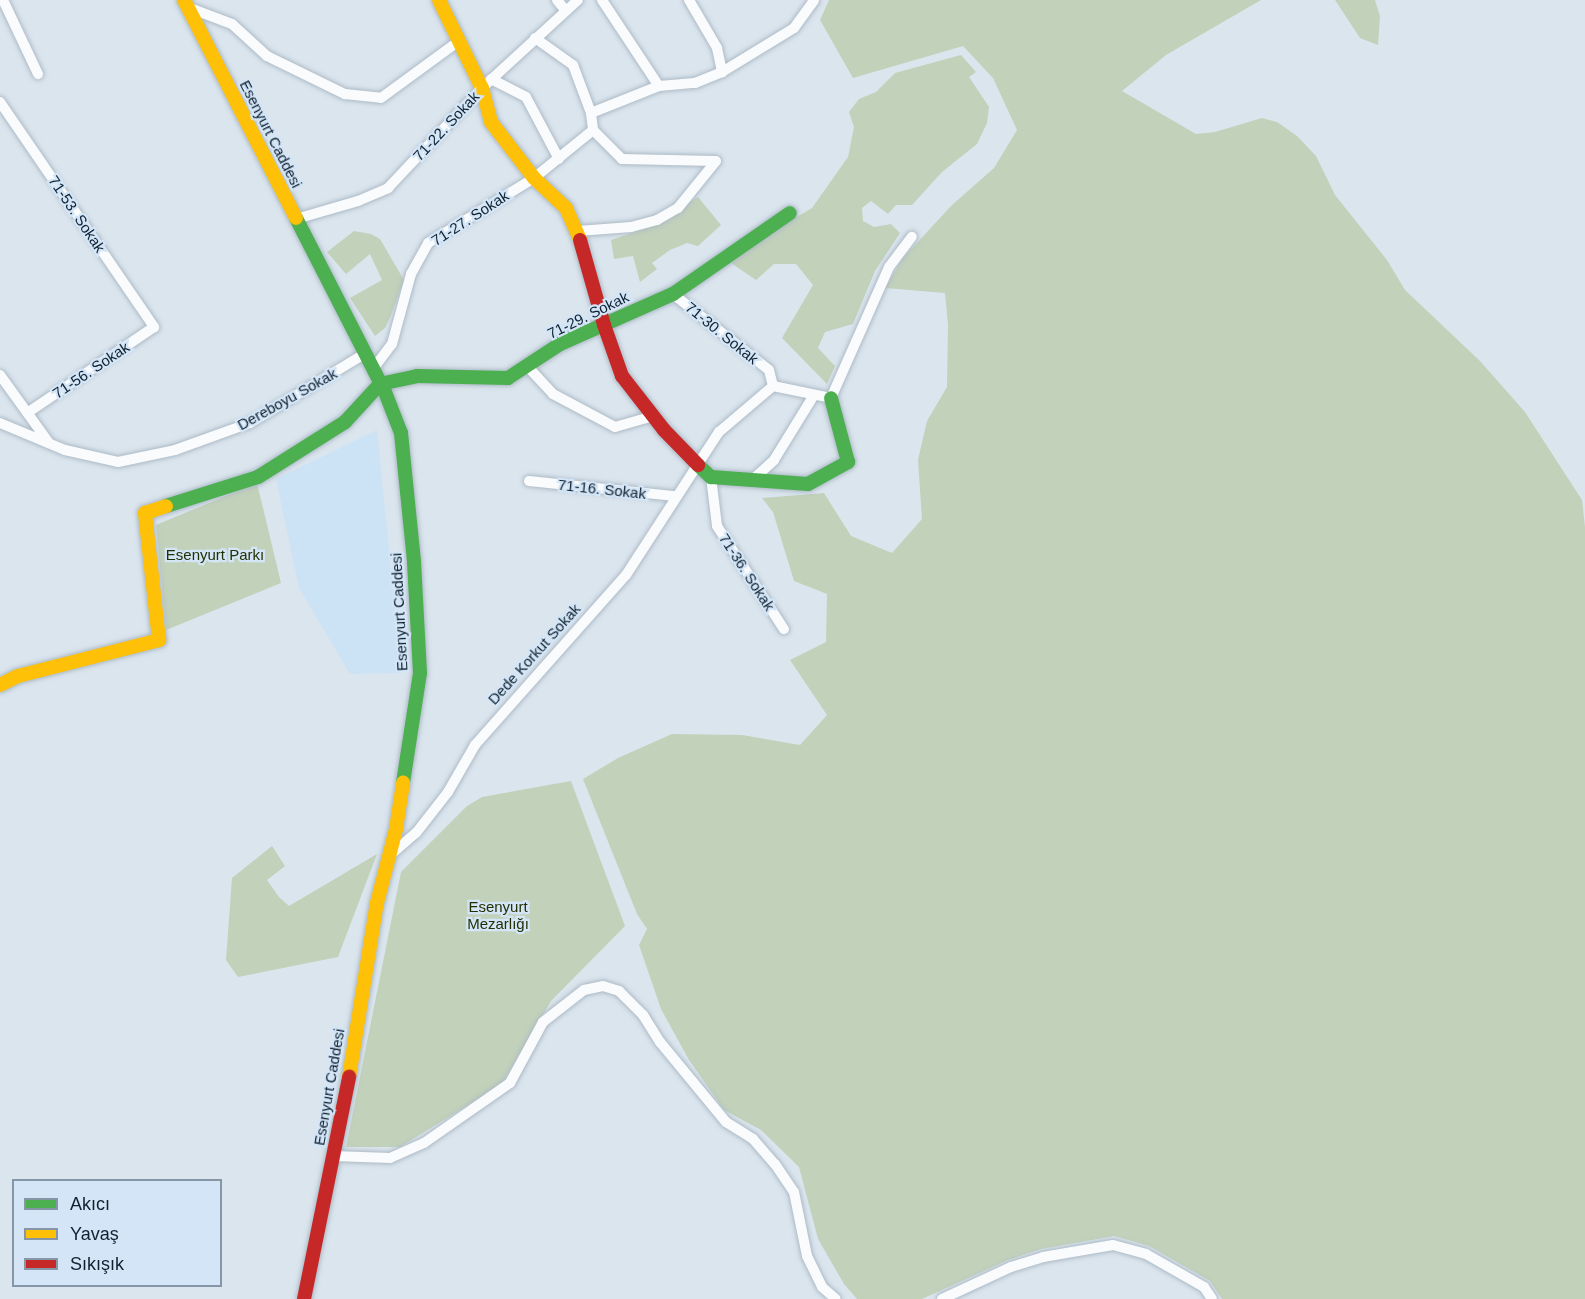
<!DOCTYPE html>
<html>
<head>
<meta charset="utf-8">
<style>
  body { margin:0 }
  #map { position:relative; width:1585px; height:1299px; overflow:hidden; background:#dbe5ee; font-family:Helvetica,sans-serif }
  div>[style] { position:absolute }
  .built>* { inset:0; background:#cce2f5 }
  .green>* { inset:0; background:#c2d1ba }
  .roads { filter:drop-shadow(0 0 2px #adbbc6) drop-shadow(0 0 2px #adbbc6) }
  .street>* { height:10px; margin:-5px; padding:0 5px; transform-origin:5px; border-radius:5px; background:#fafbfc }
  .fast>* { height:14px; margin:-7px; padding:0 7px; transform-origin:7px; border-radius:7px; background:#4caf50 }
  .slow>* { height:14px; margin:-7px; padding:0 7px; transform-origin:7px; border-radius:7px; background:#ffc107 }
  .jam>* { height:14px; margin:-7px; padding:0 7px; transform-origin:7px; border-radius:7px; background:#c62828 }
  span { translate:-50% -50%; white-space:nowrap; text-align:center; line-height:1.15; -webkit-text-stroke:4.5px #d3e5f6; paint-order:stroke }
  .street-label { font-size:15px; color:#0f2231 }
  .park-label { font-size:15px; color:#233003 }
  .legend { position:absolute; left:12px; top:1179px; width:210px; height:108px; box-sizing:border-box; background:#d3e5f6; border:2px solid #8597a7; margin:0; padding:8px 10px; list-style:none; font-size:18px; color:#0f2231 }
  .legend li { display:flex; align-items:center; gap:12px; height:30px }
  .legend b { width:30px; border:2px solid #8597a7 }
</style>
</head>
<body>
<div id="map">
  <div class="built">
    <i style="clip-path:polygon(377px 430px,401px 673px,350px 674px,299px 588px,276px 479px)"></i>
  </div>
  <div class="green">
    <i style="clip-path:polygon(829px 0,1261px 0,1166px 55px,1122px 91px,1196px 134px,1215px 132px,1262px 118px,1277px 122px,1297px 136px,1316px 156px,1335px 195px,1387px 260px,1405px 290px,1480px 361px,1525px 412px,1582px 500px,1585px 527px,1585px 1299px,1222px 1299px,1210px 1281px,1149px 1246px,1114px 1236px,1041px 1249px,1008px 1260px,922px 1299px,857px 1299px,844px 1284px,818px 1239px,799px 1167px,761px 1130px,724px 1110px,689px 1060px,661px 1009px,639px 945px,647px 929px,637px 914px,583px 779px,618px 758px,672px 734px,742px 735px,800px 745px,827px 715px,790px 660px,826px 642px,827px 594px,794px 581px,773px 512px,762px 498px,824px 493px,851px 536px,892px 553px,922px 519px,918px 460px,927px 421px,947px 387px,948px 325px,945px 293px,885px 288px,903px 258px,952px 205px,994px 168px,1017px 130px,993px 78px,963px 46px,853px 78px,820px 20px)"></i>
    <i style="clip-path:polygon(1335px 0,1375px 0,1380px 16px,1378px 45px,1360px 38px)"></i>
    <i style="clip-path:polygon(961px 55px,976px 72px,969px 77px,989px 107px,987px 123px,977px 144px,942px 172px,912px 205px,896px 205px,888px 214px,871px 201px,862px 208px,863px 221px,874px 227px,891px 224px,900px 233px,875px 271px,853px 324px,825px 332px,818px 348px,835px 366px,827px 384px,782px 338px,813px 285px,796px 264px,774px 264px,756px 280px,731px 263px,773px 231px,812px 208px,848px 157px,854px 127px,849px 112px,859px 99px,876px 92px,895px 73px)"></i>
    <i style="clip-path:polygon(698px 197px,721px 225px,698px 246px,687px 243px,670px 250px,652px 263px,657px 269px,640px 282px,633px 256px,614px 259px,611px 240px,650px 227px)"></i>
    <i style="clip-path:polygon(354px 231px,371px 234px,380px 239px,404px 280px,390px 318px,385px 328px,375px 336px,350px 298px,382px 280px,370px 254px,346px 274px,327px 252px)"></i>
    <i style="clip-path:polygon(257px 483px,281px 583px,166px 630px,156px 525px)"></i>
    <i style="clip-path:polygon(571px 781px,625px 926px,551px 1001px,502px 1084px,400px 1147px,346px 1147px,401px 872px,467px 806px,482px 797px)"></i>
    <i style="clip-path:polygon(272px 846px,285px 866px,267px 880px,279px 897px,289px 906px,377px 854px,338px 957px,238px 977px,226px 960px,232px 878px)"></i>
  </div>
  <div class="roads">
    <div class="street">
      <i style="left:3px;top:0;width:82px;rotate:64.7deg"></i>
      <i style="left:557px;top:0;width:14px;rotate:51deg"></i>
      <i style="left:602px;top:0;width:103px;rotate:56.5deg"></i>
      <i style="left:689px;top:0;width:56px;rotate:59.7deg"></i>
      <i style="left:717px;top:48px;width:25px;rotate:78deg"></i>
      <i style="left:187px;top:7px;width:48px;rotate:20.7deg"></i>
      <i style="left:232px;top:24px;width:47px;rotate:42.4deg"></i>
      <i style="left:267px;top:56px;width:87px;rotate:26deg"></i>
      <i style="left:345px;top:94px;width:36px;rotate:6deg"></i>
      <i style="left:381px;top:98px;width:97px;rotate:-36.2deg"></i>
      <i style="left:535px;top:38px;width:47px;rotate:35.4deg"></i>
      <i style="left:573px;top:65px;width:51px;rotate:69.4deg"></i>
      <i style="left:591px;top:113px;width:17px;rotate:83deg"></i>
      <i style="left:593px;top:130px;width:41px;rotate:45deg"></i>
      <i style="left:622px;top:159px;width:94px;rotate:1.2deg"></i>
      <i style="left:491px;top:79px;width:39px;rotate:27deg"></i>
      <i style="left:526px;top:97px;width:70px;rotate:62deg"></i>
      <i style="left:0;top:102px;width:273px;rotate:55.6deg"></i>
      <i style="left:154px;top:327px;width:153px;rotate:145.9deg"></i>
      <i style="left:591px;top:113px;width:73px;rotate:-21.7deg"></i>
      <i style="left:659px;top:86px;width:36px;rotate:-5deg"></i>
      <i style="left:695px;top:83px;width:29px;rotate:-22deg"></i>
      <i style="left:722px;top:72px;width:84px;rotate:-31.4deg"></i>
      <i style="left:794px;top:28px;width:34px;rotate:-54deg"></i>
      <i style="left:296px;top:219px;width:65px;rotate:-16.2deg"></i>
      <i style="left:358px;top:201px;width:33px;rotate:-23deg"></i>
      <i style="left:388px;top:188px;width:137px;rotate:-46.8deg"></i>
      <i style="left:482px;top:88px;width:130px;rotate:-42.5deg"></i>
      <i style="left:578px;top:231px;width:53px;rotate:-4.3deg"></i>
      <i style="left:631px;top:227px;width:27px;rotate:-15deg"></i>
      <i style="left:657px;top:220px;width:24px;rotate:-30deg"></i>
      <i style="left:678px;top:208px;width:60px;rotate:-51deg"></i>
      <i style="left:673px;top:294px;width:122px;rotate:38.4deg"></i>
      <i style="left:769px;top:370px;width:16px;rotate:76deg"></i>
      <i style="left:528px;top:367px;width:37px;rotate:47deg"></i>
      <i style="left:553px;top:394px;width:70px;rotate:28deg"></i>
      <i style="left:615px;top:427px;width:40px;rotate:-16deg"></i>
      <i style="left:373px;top:369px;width:31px;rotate:-53deg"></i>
      <i style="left:392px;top:344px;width:73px;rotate:-74.8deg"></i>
      <i style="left:411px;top:274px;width:35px;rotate:-61deg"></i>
      <i style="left:428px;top:243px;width:124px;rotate:-31.5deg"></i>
      <i style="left:534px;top:178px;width:76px;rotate:-39.1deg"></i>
      <i style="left:0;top:375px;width:84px;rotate:54.2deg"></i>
      <i style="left:773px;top:386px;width:59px;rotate:11.7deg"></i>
      <i style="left:831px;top:398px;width:143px;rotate:-66.1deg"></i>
      <i style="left:889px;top:267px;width:38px;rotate:-53deg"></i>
      <i style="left:0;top:423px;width:70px;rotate:22.6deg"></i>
      <i style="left:65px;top:450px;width:54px;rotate:12.8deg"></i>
      <i style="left:118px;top:462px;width:58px;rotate:-11.9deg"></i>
      <i style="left:175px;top:450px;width:80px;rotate:-19.8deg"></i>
      <i style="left:250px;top:423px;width:135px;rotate:-31.1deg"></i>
      <i style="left:711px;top:477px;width:49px;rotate:83deg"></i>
      <i style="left:717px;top:526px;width:123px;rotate:57deg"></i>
      <i style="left:529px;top:481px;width:147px;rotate:5.9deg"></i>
      <i style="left:751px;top:481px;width:31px;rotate:-42deg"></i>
      <i style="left:774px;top:460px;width:76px;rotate:-58.4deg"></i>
      <i style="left:388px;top:857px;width:37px;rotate:-41deg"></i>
      <i style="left:416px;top:833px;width:52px;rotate:-52deg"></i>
      <i style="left:448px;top:792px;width:54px;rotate:-60.1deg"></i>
      <i style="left:475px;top:745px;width:227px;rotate:-48.4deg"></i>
      <i style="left:626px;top:575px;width:171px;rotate:-57deg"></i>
      <i style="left:719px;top:432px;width:71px;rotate:-40.4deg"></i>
      <i style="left:333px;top:1156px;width:57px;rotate:2deg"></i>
      <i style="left:390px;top:1158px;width:37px;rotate:-24deg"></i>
      <i style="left:424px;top:1143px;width:105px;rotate:-34.9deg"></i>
      <i style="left:510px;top:1083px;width:69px;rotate:-61.6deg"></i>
      <i style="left:543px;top:1022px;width:52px;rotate:-38deg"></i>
      <i style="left:584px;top:990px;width:19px;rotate:-12deg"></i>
      <i style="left:603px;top:986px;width:17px;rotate:17deg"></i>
      <i style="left:619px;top:991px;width:34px;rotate:45deg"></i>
      <i style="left:643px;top:1015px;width:32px;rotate:58deg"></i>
      <i style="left:660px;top:1042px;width:104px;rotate:50.5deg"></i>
      <i style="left:726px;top:1122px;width:32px;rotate:32deg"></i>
      <i style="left:753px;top:1139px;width:33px;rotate:49deg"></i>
      <i style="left:775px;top:1164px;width:34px;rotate:56deg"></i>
      <i style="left:794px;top:1192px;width:65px;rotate:78.5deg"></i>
      <i style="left:807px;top:1256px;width:34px;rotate:64deg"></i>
      <i style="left:822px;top:1287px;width:18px;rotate:41deg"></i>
      <i style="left:942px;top:1299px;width:76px;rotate:-24.9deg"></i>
      <i style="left:1011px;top:1267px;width:34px;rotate:-17deg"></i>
      <i style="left:1043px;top:1257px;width:71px;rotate:-9.7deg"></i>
      <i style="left:1113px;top:1245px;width:34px;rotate:15deg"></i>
      <i style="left:1146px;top:1254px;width:67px;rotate:29.6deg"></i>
      <i style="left:1204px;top:1287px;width:14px;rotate:56deg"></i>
    </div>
    <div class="fast">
      <i style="left:296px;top:218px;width:195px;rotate:62.9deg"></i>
      <i style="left:385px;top:392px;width:44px;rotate:68.7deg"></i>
      <i style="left:401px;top:433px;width:130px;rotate:84.2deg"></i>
      <i style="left:414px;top:562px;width:111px;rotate:86.9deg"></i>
      <i style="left:420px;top:673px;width:111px;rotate:98.8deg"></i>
      <i style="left:698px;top:465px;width:18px;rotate:43deg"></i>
      <i style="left:711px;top:477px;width:97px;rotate:4.1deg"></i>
      <i style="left:808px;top:484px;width:46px;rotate:-28.8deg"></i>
      <i style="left:848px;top:462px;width:66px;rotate:-104.9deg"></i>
      <i style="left:166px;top:506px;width:96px;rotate:-17.5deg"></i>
      <i style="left:258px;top:477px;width:103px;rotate:-32.3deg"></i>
      <i style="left:345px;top:422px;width:52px;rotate:-47.4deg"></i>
      <i style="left:380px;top:384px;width:38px;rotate:-12deg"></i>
      <i style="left:417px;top:376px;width:91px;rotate:1.3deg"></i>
      <i style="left:508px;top:378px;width:62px;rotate:-33.2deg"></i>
      <i style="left:560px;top:344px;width:124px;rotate:-23.9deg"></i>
      <i style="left:673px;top:294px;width:142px;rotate:-34.7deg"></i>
    </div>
    <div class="slow">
      <i style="left:184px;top:0;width:245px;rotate:62.8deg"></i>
      <i style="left:439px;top:0;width:98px;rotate:64deg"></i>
      <i style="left:482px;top:88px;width:35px;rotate:75deg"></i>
      <i style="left:491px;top:122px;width:71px;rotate:52.5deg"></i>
      <i style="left:534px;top:178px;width:44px;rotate:43.2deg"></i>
      <i style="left:566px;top:208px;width:35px;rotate:66deg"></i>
      <i style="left:0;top:685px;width:20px;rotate:-27deg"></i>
      <i style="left:18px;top:676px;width:146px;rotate:-14.3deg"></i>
      <i style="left:159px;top:640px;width:128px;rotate:-96.3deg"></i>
      <i style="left:145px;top:513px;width:22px;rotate:-18deg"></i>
      <i style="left:349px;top:1077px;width:176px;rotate:-80.9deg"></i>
      <i style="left:377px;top:903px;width:76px;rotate:-75.6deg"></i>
      <i style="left:396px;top:829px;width:47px;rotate:-81.3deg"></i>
    </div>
    <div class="jam">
      <i style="left:580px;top:240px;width:88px;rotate:74.2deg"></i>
      <i style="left:604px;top:325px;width:54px;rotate:70.6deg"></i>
      <i style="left:622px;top:376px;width:68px;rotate:52.1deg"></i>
      <i style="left:664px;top:430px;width:49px;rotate:45.8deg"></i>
      <i style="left:304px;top:1299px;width:227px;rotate:-78.5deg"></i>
    </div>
  </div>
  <div class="street-label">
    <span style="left:446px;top:126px;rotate:-47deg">71-22. Sokak</span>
    <span style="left:271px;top:134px;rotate:63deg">Esenyurt Caddesi</span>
    <span style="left:77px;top:214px;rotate:56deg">71-53. Sokak</span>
    <span style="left:470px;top:218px;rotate:-33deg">71-27. Sokak</span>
    <span style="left:588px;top:315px;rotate:-26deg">71-29. Sokak</span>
    <span style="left:722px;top:333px;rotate:39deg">71-30. Sokak</span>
    <span style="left:91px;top:370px;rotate:-34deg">71-56. Sokak</span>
    <span style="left:287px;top:399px;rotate:-29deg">Dereboyu Sokak</span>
    <span style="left:602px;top:489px;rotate:6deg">71-16. Sokak</span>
    <span style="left:747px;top:572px;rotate:57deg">71-36. Sokak</span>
    <span style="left:399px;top:612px;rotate:-93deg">Esenyurt Caddesi</span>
    <span style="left:534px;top:654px;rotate:-48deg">Dede Korkut Sokak</span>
    <span style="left:329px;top:1087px;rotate:-80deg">Esenyurt Caddesi</span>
  </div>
  <div class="park-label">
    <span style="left:215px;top:555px">Esenyurt Parkı</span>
    <span style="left:498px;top:915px">Esenyurt<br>Mezarlığı</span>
  </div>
  <ul class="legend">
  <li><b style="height:8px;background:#4caf50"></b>Akıcı</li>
  <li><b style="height:8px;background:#ffc107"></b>Yavaş</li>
  <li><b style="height:8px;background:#c62828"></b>Sıkışık</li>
  </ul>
</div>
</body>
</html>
